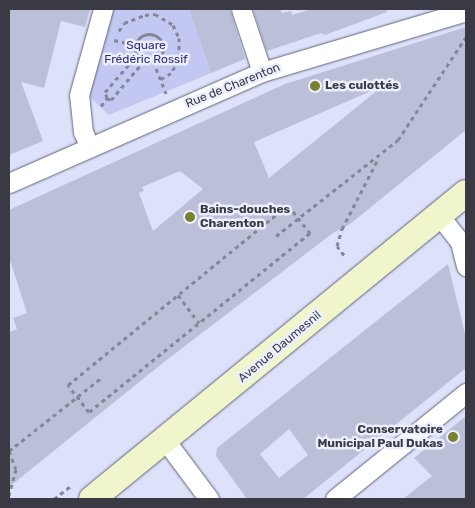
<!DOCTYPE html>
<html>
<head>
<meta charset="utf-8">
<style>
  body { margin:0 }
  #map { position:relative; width:475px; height:508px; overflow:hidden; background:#dde1fa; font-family:Rubik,sans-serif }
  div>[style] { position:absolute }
  .green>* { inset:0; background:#c3c8f2 }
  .building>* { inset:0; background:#bbbfd7 }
  .path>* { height:3px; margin-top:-1.5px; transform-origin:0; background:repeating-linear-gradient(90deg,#858798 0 4px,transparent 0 8px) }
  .path>.ring { margin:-1.5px; padding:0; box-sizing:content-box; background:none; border:3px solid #858798; border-radius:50% }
  .roads { filter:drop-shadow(0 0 1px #606379) drop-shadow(0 0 1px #606379) }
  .street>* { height:19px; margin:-9.5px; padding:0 9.5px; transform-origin:9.5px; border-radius:9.5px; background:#fff }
  .secondary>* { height:26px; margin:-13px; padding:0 13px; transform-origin:13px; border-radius:13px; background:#f0f5cc }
  .dots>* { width:14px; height:14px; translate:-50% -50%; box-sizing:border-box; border:2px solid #eceffe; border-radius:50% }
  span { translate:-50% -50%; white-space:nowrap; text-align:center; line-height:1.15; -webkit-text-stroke:5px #eceffe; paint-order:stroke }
  .park-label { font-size:12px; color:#302d79 }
  .street-label { font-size:12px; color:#393a44 }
  .poi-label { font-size:12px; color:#393a44; font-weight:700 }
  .left { translate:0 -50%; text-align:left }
  .right { translate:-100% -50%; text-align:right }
  .frame { position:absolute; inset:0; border:10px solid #393a44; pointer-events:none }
</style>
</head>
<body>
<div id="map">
  <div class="green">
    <i style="clip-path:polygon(112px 9px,189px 9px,211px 73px,109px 115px,89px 96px)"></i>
  </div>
  <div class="building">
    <i style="clip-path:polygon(9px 9px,90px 9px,85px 27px,61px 21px,44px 88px,21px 82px,43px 141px,9px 155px)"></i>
    <i style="clip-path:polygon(189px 9px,230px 9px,245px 59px,211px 73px)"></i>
    <i style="clip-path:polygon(253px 9px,280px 9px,282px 13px,291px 11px,292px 15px,312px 9px,386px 9px,387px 12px,325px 35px,321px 33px,267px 51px)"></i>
    <i style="clip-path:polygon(evenodd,466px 27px,466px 130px,350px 224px,333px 233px,164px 362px,9px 487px,9px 332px,17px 329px,13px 318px,27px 313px,9px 257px,9px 210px,285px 84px,466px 27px,378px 88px,379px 89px,269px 178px,254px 142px,378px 88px,466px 27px,180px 171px,203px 189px,153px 231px,139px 193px,144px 191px,142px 187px,180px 171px)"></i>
    <i style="clip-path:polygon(evenodd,448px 264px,466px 338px,466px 368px,303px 499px,247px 499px,216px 456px,217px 448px,448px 264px,289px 429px,308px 455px,279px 478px,260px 454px,289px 429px)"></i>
    <i style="clip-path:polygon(466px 416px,466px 499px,403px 499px,432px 476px,414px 458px)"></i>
  </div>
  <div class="path">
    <i style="left:119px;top:31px;width:9px;rotate:-58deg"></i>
    <i style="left:124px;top:23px;width:22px;rotate:-21deg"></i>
    <i style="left:145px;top:15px;width:10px;rotate:-6deg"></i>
    <i style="left:155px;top:14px;width:21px;rotate:31deg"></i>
    <i style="left:173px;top:25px;width:14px;rotate:65deg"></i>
    <i style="left:179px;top:38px;width:22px;rotate:90deg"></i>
    <i style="left:179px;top:60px;width:15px;rotate:122deg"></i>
    <i style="left:171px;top:73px;width:12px;rotate:149deg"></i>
    <i class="ring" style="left:135px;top:34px;width:25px;height:25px"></i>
    <i style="left:114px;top:40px;width:22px;rotate:13deg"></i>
    <i style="left:153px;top:61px;width:35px;rotate:68deg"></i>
    <i style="left:107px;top:98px;width:4px;rotate:27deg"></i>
    <i style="left:111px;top:100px;width:51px;rotate:-49.8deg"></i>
    <i style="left:101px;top:106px;width:10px;rotate:-53deg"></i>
    <i style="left:107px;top:98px;width:6px;rotate:-108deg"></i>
    <i style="left:105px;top:92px;width:49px;rotate:-49.1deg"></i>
    <i style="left:288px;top:205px;width:36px;rotate:52deg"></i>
    <i style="left:310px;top:233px;width:284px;rotate:141deg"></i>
    <i style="left:89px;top:412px;width:34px;rotate:-128deg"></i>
    <i style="left:68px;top:385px;width:284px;rotate:-39.3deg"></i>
    <i style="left:276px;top:236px;width:155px;rotate:-38.2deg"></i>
    <i style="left:398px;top:140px;width:123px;rotate:-56.6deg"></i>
    <i style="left:344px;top:255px;width:11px;rotate:-128deg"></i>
    <i style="left:337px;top:246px;width:18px;rotate:-74deg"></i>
    <i style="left:342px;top:229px;width:79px;rotate:-62.8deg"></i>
    <i style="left:178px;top:295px;width:35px;rotate:53deg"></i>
    <i style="left:9px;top:451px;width:117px;rotate:-38.4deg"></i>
    <i style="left:9px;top:451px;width:19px;rotate:69deg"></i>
    <i style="left:16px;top:469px;width:27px;rotate:105deg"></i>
    <i style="left:54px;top:499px;width:24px;rotate:-38deg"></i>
  </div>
  <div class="roads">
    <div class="street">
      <i style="left:241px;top:9px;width:66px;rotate:71.6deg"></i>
      <i style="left:90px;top:147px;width:17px;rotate:-115deg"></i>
      <i style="left:83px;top:132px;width:37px;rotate:-96deg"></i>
      <i style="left:79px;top:95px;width:89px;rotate:-74.4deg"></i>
      <i style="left:9px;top:183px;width:276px;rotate:-23.7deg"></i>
      <i style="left:262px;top:72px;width:213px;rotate:-16.6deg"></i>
      <i style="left:439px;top:215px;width:34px;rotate:52deg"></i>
      <i style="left:460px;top:242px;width:25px;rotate:76deg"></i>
      <i style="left:165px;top:440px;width:74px;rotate:53.3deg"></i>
      <i style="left:335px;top:499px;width:169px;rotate:-39deg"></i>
    </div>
    <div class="secondary">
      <i style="left:92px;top:499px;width:483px;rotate:-39.3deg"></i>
    </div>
  </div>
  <div class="dots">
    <i style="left:315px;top:86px;background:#77812e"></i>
    <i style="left:190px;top:217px;background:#77812e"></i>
    <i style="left:453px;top:437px;background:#77812e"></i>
  </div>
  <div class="park-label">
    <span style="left:146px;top:53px">Square<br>Frédéric Rossif</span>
  </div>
  <div class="street-label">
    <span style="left:233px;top:86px;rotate:-22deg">Rue de Charenton</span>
    <span style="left:280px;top:347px;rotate:-40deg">Avenue Daumesnil</span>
  </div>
  <div class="poi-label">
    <span class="left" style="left:325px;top:86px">Les culottés</span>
    <span class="left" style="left:200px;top:217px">Bains-douches<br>Charenton</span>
    <span class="right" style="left:443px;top:437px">Conservatoire<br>Municipal Paul Dukas</span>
  </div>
  <div class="frame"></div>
</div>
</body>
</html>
